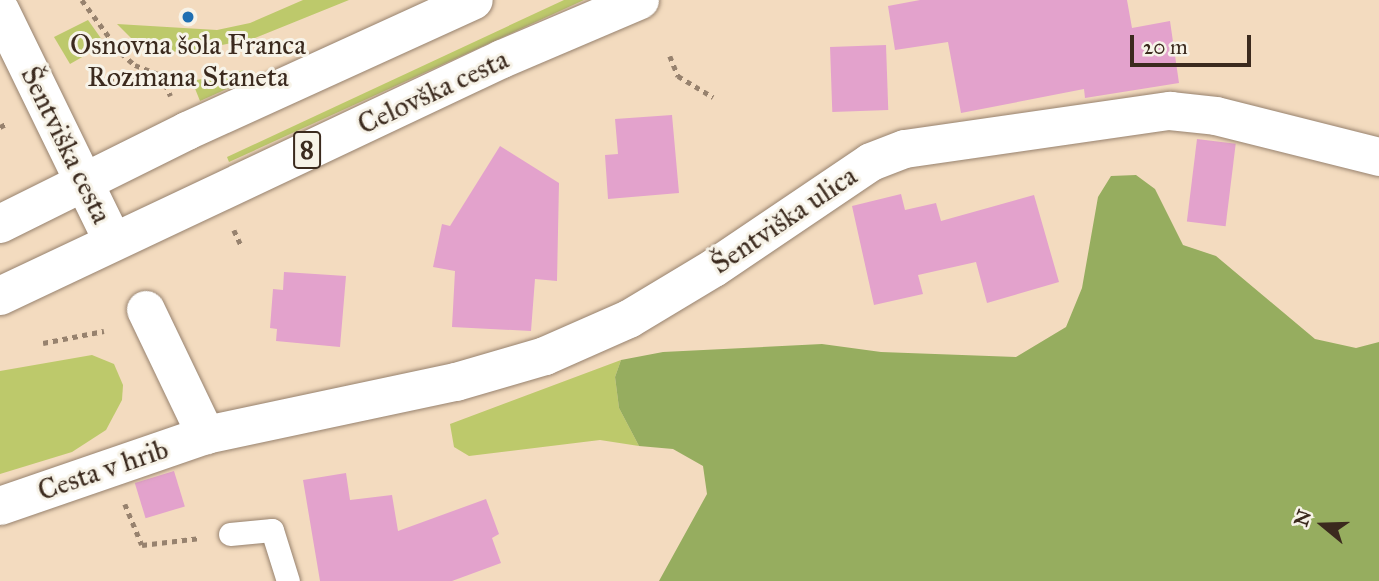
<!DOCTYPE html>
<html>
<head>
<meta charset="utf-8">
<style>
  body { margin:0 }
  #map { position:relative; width:1379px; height:581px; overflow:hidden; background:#f3dbbf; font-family:"IM FELL Great Primer",serif }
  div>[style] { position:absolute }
  .green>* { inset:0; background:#bdc96b }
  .forest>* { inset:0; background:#96ad5f }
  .building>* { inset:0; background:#e3a2cc; transform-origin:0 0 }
  .path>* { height:4.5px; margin-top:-2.25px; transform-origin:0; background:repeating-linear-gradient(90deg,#97826e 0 5px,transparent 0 10px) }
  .roads { filter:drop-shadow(0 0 2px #97826e) drop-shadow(0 0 2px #97826e) }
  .service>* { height:23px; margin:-11.5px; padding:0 11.5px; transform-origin:11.5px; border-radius:11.5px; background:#fff }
  .minor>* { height:38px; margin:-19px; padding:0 19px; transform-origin:19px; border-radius:19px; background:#fff }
  .primary>* { height:38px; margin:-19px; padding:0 19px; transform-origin:19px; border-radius:19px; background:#fff }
  .dots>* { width:19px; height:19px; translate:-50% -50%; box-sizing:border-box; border:4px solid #f7f3e8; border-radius:50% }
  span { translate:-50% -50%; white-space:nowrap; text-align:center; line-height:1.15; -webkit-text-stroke:6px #f7f3e8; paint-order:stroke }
  .shield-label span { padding:2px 5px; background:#f7f3e8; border:2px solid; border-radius:5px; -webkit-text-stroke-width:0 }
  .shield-label { font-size:26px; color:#3b2a1e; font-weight:700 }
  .poi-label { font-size:28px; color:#3b2a1e }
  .street-label { font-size:28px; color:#3b2a1e }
  .north { position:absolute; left:1288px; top:490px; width:70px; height:70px; -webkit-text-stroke:5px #f7f3e8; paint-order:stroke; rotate:289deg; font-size:19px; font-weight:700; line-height:28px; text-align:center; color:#3b2a1e }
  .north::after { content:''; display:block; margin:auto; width:24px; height:32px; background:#3b2a1e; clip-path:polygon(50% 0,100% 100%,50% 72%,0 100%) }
  .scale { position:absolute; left:1130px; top:35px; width:121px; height:32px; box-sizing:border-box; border:4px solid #3b2a1e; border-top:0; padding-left:9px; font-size:21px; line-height:24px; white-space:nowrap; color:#3b2a1e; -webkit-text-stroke:5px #f7f3e8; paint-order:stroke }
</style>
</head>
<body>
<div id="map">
  <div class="green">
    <i style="clip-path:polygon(303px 0,349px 0,255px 38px,189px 52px,158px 51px,135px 42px,117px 24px,217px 30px,250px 23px)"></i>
    <i style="clip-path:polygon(564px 0,584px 0,229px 162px,227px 157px)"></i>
    <i style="clip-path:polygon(88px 20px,105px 44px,70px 64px,54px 37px)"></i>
    <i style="clip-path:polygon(245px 70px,249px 79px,200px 101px,192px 81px)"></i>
    <i style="clip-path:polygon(92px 355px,114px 364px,123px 385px,122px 400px,106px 430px,72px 452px,0 474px,0 371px)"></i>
    <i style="clip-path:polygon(621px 360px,615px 377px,619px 408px,639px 446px,600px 440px,469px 456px,454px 447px,450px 424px)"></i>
  </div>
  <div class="forest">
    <i style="clip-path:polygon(1136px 175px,1155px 189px,1183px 245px,1216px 256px,1315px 339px,1356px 348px,1379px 342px,1379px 581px,659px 581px,707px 494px,703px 466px,673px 449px,639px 446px,619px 408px,615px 377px,621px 360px,663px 352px,822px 344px,881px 352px,1016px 357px,1066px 327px,1082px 288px,1098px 197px,1111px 176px)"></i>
  </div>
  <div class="building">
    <i style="clip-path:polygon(920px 0,1127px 0,1132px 28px,1170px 21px,1179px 83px,1085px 98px,1084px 89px,961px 113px,948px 42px,895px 50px,888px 6px)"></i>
    <i style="left:886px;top:45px;width:65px;height:56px;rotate:88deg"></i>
    <i style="clip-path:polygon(672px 115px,679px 193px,608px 199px,605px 155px,618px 154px,615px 119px)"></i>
    <i style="left:1197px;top:139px;width:39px;height:83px;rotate:7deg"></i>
    <i style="clip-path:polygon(500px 146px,559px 183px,557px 281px,535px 279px,531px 331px,452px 327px,455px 271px,433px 267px,442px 224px,450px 226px)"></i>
    <i style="clip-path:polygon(901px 194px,905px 210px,936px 203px,941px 221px,1034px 195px,1059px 282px,987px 303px,976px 262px,918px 275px,923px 294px,874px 305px,852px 206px)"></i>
    <i style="clip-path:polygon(284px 272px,346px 276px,340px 347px,276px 341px,277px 329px,270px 328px,273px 289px,283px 290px)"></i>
    <i style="left:174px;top:471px;width:37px;height:41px;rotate:73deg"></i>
    <i style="clip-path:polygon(346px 473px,350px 500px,392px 495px,398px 531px,486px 499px,499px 534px,492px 538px,501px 563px,452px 581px,320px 581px,303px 480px)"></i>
  </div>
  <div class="path">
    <i style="left:82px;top:0;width:66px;rotate:53.7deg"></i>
    <i style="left:121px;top:53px;width:18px;rotate:41deg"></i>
    <i style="left:135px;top:65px;width:28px;rotate:21deg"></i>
    <i style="left:670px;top:56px;width:22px;rotate:68deg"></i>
    <i style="left:678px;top:76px;width:41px;rotate:31deg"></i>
    <i style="left:161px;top:75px;width:23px;rotate:65deg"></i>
    <i style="left:89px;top:84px;width:69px;rotate:-7.5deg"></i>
    <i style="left:0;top:127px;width:9px;rotate:-27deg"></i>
    <i style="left:234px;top:230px;width:17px;rotate:65deg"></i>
    <i style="left:43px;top:343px;width:62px;rotate:-11.1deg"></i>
    <i style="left:125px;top:504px;width:44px;rotate:67.5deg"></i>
    <i style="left:142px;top:545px;width:59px;rotate:-6.8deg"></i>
  </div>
  <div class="roads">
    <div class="service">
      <i style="left:230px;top:534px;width:42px;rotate:-5.4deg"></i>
      <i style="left:272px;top:530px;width:53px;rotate:72.6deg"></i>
    </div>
    <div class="minor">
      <i style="left:0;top:10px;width:258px;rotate:64deg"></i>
      <i style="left:146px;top:310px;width:139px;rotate:64.4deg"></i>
      <i style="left:0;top:506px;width:218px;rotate:-19deg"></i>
      <i style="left:206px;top:435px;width:256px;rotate:-12deg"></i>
      <i style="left:456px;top:382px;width:93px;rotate:-16.3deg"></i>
      <i style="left:545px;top:356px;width:92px;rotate:-23.8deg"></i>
      <i style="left:629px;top:319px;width:99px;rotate:-31deg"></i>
      <i style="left:714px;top:268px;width:189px;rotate:-34deg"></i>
      <i style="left:871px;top:162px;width:36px;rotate:-21deg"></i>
      <i style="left:905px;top:149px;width:268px;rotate:-8.2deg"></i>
      <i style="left:1170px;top:111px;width:46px;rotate:6.2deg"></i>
      <i style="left:1216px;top:116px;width:168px;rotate:14.1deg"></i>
    </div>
    <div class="primary">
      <i style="left:0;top:224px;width:209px;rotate:-26.4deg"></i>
      <i style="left:187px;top:131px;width:315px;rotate:-24.5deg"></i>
      <i style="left:0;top:296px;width:555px;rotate:-25.27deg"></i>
      <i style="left:502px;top:59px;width:150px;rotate:-23.1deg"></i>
    </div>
  </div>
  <div class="dots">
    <i style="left:188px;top:17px;background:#1f6fb2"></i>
  </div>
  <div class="shield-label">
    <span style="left:307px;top:150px">8</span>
  </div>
  <div class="poi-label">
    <span style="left:188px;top:61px">Osnovna šola Franca<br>Rozmana Staneta</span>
  </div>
  <div class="street-label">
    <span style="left:433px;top:92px;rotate:-25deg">Celovška cesta</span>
    <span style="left:66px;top:145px;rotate:64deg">Šentviška cesta</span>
    <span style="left:784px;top:220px;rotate:-34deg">Šentviška ulica</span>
    <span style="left:103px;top:470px;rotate:-19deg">Cesta v hrib</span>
  </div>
  <div class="north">N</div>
  <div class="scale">20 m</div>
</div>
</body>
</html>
